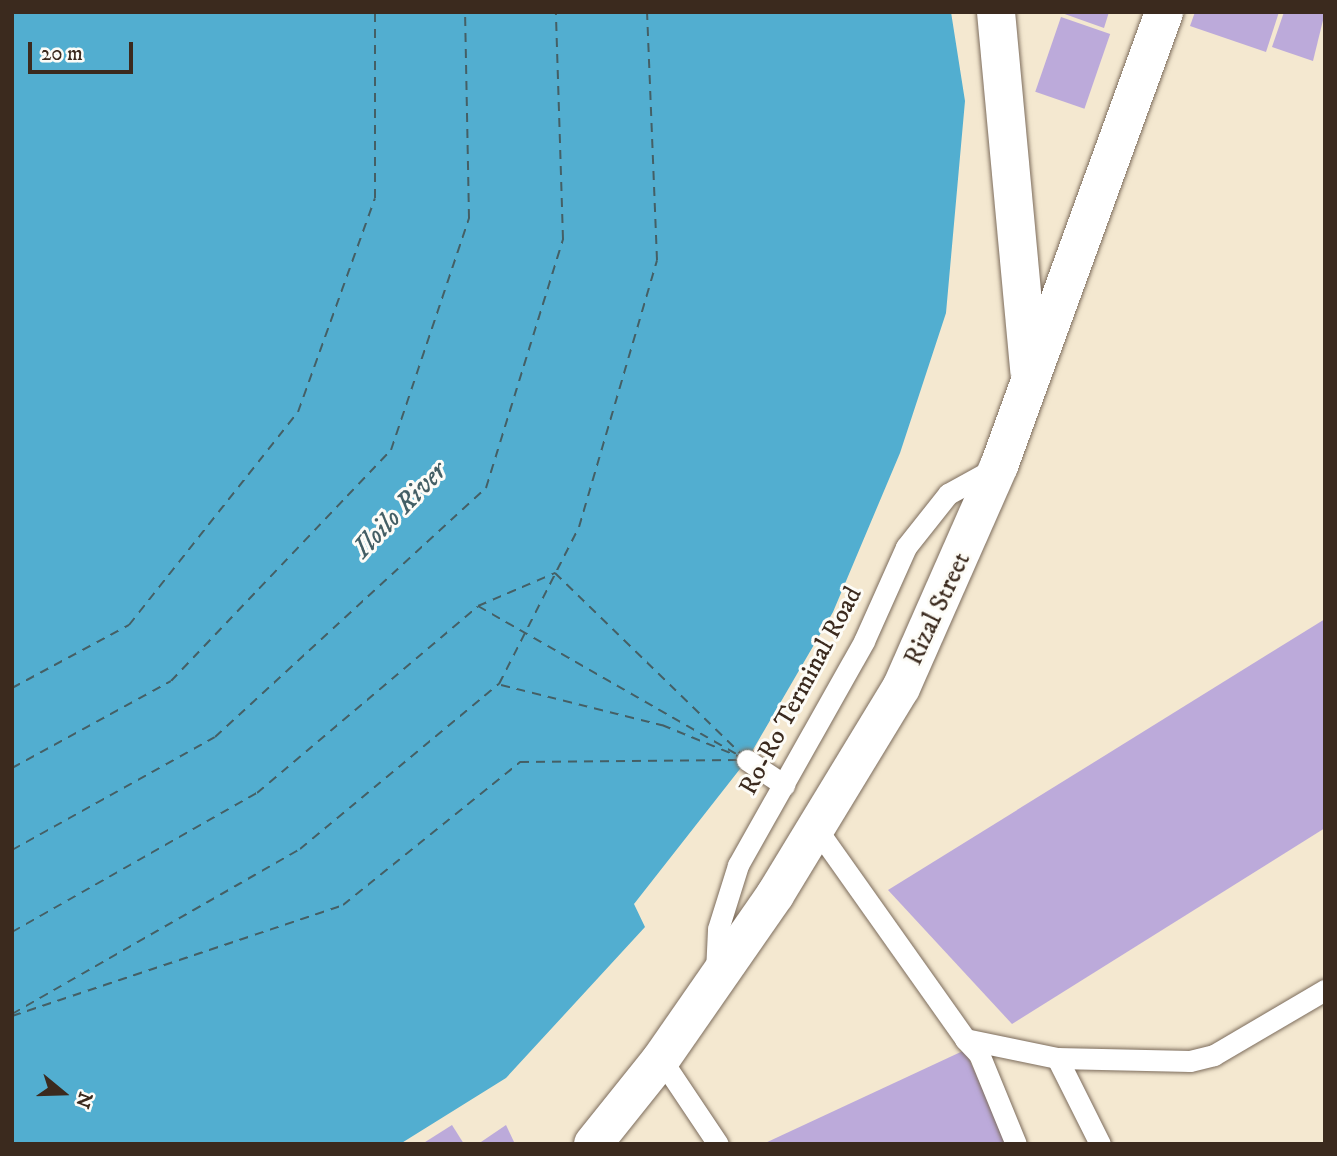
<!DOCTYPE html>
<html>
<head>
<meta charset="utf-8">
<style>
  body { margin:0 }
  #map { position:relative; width:1337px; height:1156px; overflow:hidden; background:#f4e8d0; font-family:"IM FELL DW Pica",serif }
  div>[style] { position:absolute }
  .water>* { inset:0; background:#52aed0 }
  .ferry>* { height:2px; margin-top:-1px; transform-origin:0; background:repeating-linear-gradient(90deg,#445f65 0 9px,transparent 0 16px) }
  .building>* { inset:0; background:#bcaada; transform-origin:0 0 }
  .roads { filter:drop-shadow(0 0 2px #7c6c5c) drop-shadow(0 0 2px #7c6c5c) }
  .lane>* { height:21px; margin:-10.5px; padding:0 10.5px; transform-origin:10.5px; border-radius:10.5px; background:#fff }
  .secondary>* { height:38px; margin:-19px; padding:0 19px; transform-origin:19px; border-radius:19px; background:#fff }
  span { translate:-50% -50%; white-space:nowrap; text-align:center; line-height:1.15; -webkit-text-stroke:6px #fdfcf7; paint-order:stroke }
  .street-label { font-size:26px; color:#3b2a1e }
  .water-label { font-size:28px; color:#445f65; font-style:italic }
  .frame { position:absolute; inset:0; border:14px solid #3b2a1e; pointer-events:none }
  .north { position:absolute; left:28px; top:1058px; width:70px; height:70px; -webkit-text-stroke:5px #fdfcf7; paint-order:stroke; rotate:109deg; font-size:19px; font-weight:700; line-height:28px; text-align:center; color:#3b2a1e }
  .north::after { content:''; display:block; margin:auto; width:24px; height:32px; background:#3b2a1e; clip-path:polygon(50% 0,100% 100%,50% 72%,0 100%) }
  .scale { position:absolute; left:28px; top:42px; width:105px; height:32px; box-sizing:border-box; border:4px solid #3b2a1e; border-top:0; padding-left:9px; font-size:21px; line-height:24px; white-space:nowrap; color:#3b2a1e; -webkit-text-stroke:5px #fdfcf7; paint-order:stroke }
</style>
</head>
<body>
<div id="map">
  <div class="water">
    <i style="clip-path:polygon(12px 12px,951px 12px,965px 101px,946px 313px,900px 453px,833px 612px,747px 760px,634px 904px,645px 927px,506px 1078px,400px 1144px,12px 1144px)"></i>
  </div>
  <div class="ferry">
    <i style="left:478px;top:606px;width:302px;rotate:29.8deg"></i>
    <i style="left:501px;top:685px;width:166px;rotate:14deg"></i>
    <i style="left:662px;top:725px;width:84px;rotate:22.3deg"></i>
    <i style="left:12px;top:688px;width:133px;rotate:-28.3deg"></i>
    <i style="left:129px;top:625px;width:272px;rotate:-51.6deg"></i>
    <i style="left:298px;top:412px;width:227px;rotate:-70.2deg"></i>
    <i style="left:375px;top:198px;width:186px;rotate:-90deg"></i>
    <i style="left:12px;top:768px;width:181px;rotate:-28.7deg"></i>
    <i style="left:171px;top:681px;width:319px;rotate:-46.4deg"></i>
    <i style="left:391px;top:450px;width:245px;rotate:-71.4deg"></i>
    <i style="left:469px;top:218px;width:206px;rotate:-91.1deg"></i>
    <i style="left:12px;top:850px;width:232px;rotate:-29.1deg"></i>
    <i style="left:215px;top:737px;width:368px;rotate:-42.6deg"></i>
    <i style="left:486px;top:488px;width:261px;rotate:-72.8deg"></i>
    <i style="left:563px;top:239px;width:227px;rotate:-91.8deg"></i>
    <i style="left:12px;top:932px;width:282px;rotate:-29.6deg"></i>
    <i style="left:257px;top:793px;width:289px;rotate:-40.2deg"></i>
    <i style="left:478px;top:606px;width:84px;rotate:-23.2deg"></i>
    <i style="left:555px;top:573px;width:260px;rotate:44.2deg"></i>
    <i style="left:12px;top:1014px;width:332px;rotate:-29.8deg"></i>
    <i style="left:300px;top:849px;width:259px;rotate:-39.7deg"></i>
    <i style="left:499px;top:684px;width:176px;rotate:-63deg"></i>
    <i style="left:579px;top:527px;width:278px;rotate:-73.7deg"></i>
    <i style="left:657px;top:260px;width:248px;rotate:-92.3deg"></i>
    <i style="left:12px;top:1016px;width:349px;rotate:-18.5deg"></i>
    <i style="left:343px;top:905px;width:228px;rotate:-38.9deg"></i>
    <i style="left:520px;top:762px;width:219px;rotate:-0.5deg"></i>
  </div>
  <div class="building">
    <i style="clip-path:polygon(1059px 12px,1109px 12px,1104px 28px)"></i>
    <i style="clip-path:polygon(1195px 12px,1279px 12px,1266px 52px,1190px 26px)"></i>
    <i style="clip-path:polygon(1284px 12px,1325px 12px,1313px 61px,1272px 47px)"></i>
    <i style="left:1061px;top:17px;width:52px;height:79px;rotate:19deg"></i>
    <i style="clip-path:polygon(1325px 619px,1325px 828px,1012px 1024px,888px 890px)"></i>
    <i style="clip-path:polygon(965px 1050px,1007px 1144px,763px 1144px)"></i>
    <i style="clip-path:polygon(452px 1125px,464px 1144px,422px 1144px)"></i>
    <i style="clip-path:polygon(506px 1125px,515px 1144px,478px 1144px)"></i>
  </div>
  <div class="roads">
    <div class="lane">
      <i style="left:747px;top:760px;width:45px;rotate:34deg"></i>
      <i style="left:818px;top:831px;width:255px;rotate:54.7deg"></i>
      <i style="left:965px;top:1039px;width:94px;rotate:11.7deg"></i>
      <i style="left:1057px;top:1058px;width:133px;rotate:1.3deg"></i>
      <i style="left:1190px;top:1061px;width:25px;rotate:-14deg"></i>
      <i style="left:1214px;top:1055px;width:129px;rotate:-30.4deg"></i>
      <i style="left:716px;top:972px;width:43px;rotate:-87.3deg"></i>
      <i style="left:718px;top:929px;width:67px;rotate:-72.6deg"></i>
      <i style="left:738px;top:865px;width:257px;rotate:-60.6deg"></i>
      <i style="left:864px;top:641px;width:103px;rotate:-65.9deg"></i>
      <i style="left:906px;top:547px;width:68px;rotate:-51.6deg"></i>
      <i style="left:948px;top:494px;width:56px;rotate:-28.9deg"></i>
      <i style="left:965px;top:1039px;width:21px;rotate:47deg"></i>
      <i style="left:979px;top:1054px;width:97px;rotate:67.7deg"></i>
      <i style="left:1057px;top:1058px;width:96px;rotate:63.4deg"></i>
      <i style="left:661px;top:1059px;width:102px;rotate:56.2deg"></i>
    </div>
    <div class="secondary">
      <i style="left:996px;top:12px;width:361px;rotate:84.7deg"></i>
      <i style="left:593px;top:1144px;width:109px;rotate:-51.3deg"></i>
      <i style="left:661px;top:1059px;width:200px;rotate:-55.2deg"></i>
      <i style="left:775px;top:895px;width:242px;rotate:-58.7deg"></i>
      <i style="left:901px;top:688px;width:243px;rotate:-66.2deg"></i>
      <i style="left:999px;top:466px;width:483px;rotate:-70deg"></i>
    </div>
  </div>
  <div class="street-label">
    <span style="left:938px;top:609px;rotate:-65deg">Rizal Street</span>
    <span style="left:801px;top:691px;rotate:-62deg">Ro-Ro Terminal Road</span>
  </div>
  <div class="water-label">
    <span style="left:400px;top:510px;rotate:-46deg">Iloilo River</span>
  </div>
  <div class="frame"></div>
  <div class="north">N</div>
  <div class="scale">20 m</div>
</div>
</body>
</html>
